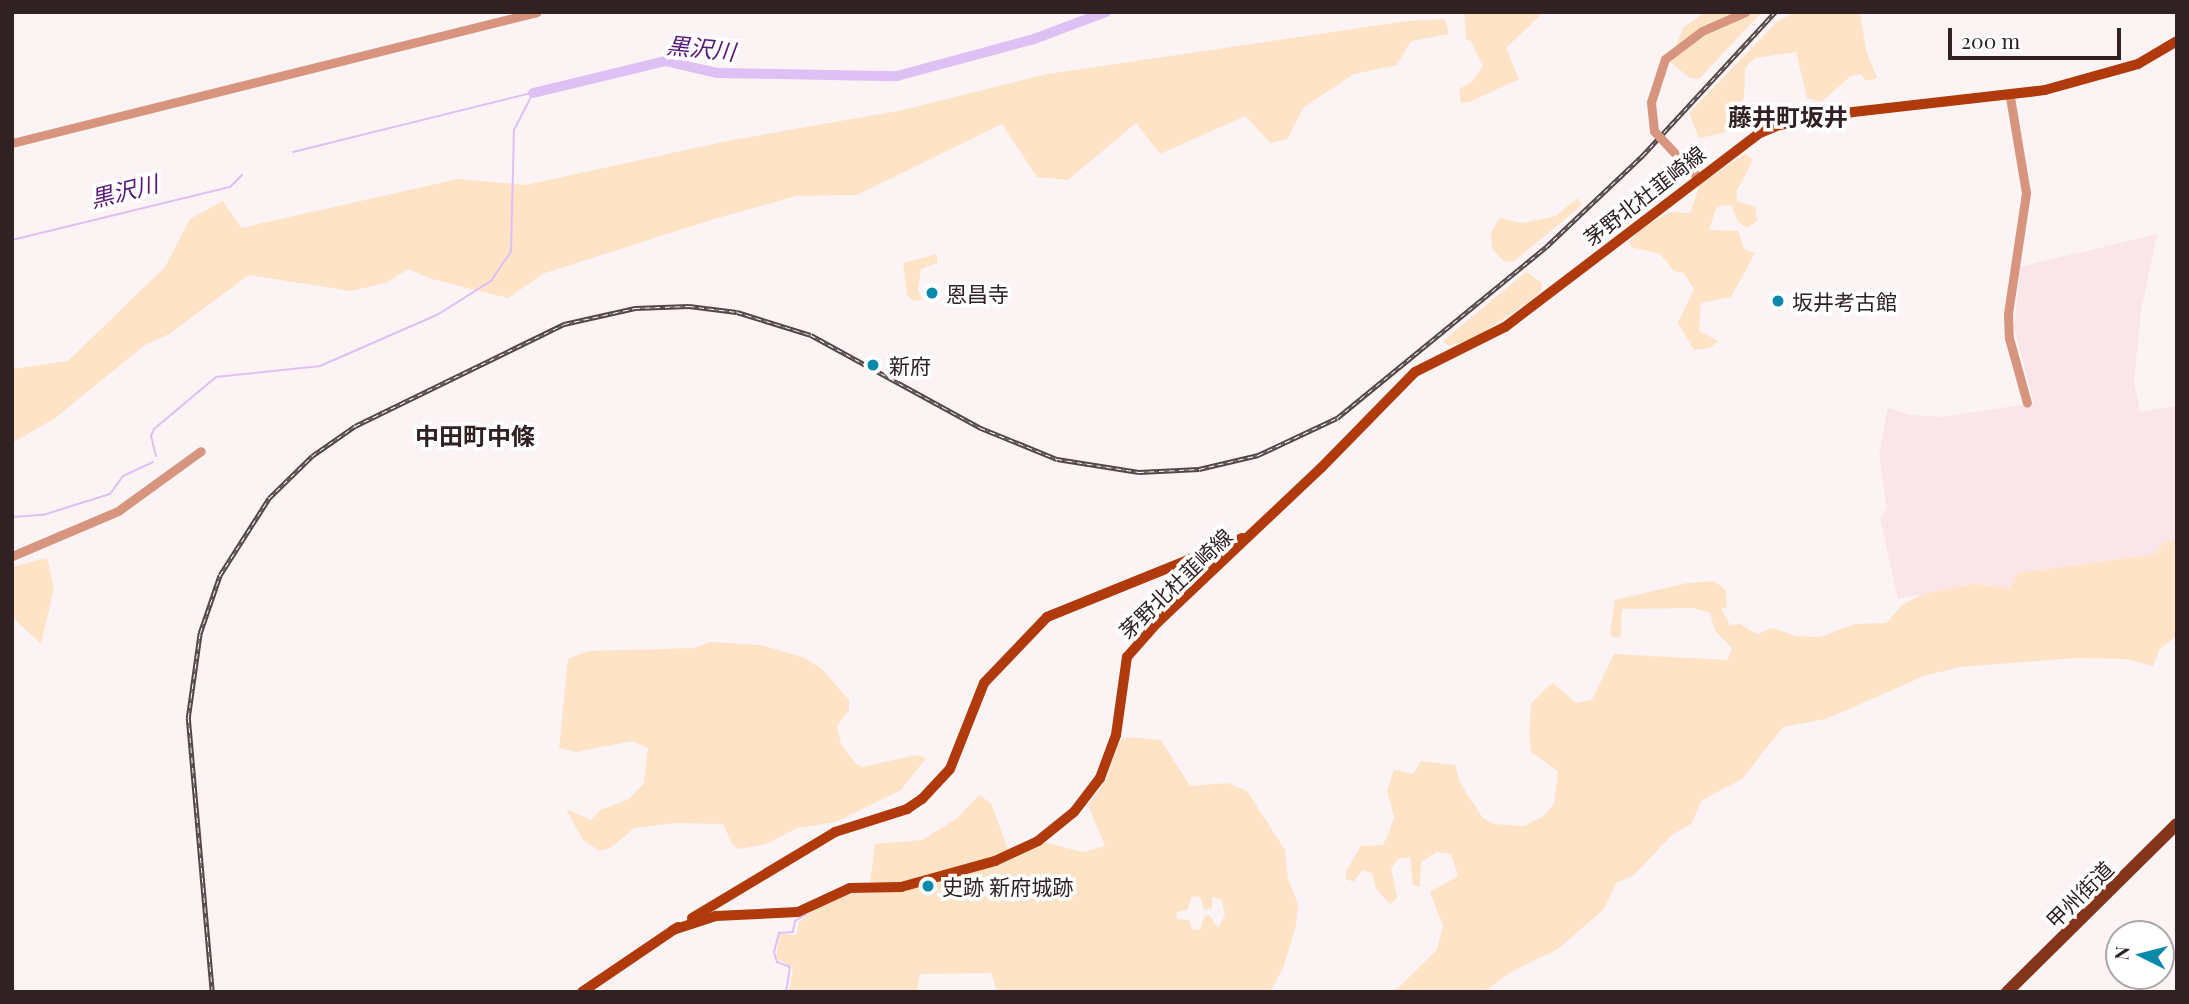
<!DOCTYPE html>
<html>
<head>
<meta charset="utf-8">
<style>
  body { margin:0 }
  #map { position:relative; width:2189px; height:1004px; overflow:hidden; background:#fbf3f4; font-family:"Playfair Display","Noto Sans JP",serif }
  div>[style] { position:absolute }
  .built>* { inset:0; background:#fae5e8 }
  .green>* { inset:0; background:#ffe3c6 }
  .stream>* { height:2px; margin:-1px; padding:0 1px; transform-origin:1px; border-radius:1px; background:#dec0f4 }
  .river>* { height:10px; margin:-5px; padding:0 5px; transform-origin:5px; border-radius:5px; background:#dec0f4 }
  .minor>* { height:9px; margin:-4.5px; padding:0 4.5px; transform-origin:4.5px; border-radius:4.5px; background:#d79580 }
  .major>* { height:10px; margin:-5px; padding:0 5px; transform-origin:5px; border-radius:5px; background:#b03a0b }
  .highway>* { height:12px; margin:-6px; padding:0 6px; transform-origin:6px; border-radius:6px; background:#83351c }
  .rail>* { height:4.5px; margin-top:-2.25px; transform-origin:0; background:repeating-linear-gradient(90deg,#fff 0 5px,#544648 0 10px); box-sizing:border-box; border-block:2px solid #544648 }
  .minor-bridge>* { height:9px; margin:-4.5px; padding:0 4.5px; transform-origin:4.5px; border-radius:4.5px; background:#d79580 }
  .dots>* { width:19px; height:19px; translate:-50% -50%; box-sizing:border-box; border:4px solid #fff; border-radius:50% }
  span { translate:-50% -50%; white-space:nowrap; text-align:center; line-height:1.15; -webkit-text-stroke:7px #fff; paint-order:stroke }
  .street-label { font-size:21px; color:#302123 }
  .poi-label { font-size:21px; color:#302123 }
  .left { translate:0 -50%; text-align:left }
  .water-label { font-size:23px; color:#58167a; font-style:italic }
  .quarter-label { font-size:24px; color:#302123; font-weight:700 }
  .frame { position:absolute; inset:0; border:14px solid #302123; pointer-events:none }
  .north { position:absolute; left:2105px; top:920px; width:70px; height:70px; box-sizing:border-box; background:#fff; border:2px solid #aca6a7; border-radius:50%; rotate:276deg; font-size:19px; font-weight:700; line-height:28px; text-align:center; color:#302123 }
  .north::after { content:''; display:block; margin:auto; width:24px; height:32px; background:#0889aa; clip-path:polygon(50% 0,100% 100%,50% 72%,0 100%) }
  .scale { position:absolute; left:1948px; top:28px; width:173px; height:32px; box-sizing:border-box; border:4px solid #302123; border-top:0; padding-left:9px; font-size:21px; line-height:24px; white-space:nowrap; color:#302123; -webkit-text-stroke:5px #fff; paint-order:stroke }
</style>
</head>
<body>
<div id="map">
  <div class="built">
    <i style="clip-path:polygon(2157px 234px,2141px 311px,2134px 382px,2140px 412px,2177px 406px,2177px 540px,2162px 543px,2155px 554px,2073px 565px,2010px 588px,1972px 584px,1898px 599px,1880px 518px,1887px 508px,1879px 455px,1888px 408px,1910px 415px,1942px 417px,2034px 403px,2014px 328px,2020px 267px)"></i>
  </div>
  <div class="green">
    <i style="clip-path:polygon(1464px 12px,1544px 12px,1506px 48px,1519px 79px,1467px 103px,1461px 102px,1459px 89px,1473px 81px,1483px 66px,1471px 41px,1466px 39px)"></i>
    <i style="clip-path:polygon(1705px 12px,1761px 13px,1699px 79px,1690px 78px,1670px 62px,1683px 28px)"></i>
    <i style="clip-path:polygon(1796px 12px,1860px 12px,1866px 50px,1877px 78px,1866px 81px,1861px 74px,1851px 76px,1821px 102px,1807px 98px,1796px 52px,1755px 58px,1745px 68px,1744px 97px,1724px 133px,1699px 138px,1689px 113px,1778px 21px)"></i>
    <i style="clip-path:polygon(1445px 19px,1449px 34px,1411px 41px,1397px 65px,1354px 74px,1304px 107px,1287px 139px,1271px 143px,1245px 116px,1160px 154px,1136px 123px,1068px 180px,1037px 177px,1002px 124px,857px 195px,796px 196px,714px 219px,545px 273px,508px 298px,432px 279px,408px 269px,386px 283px,350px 291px,249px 275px,169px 334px,145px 345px,55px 418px,12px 443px,12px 369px,68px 361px,165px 267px,190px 219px,223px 201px,241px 228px,458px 179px,526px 185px,727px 141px,903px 110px,1047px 74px,1407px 21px)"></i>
    <i style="clip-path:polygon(1745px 154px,1753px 160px,1736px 192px,1737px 201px,1755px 207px,1757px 221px,1747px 228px,1738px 222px,1732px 206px,1723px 205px,1716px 208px,1709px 230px,1738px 231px,1744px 249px,1755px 253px,1731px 297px,1701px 303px,1699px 331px,1718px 341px,1710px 348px,1694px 350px,1678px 323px,1694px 289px,1684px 273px,1674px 271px,1660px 254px,1631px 247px,1631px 240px,1642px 227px,1670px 212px,1690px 213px,1700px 184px)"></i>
    <i style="clip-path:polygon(1577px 198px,1582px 205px,1513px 262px,1504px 261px,1492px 249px,1491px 232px,1500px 218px,1523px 223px,1556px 216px)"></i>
    <i style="clip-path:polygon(937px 254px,937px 263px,921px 269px,918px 290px,922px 300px,914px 301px,907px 295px,903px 263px)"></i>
    <i style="clip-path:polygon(1526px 272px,1542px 283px,1542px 290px,1527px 303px,1473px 339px,1449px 346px,1443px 341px)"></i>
    <i style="clip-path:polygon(2177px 540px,2177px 635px,2160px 649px,2153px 666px,2126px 659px,2078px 658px,1960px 667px,1924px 676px,1826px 719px,1783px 727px,1742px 779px,1702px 800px,1691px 824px,1673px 834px,1633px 876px,1616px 883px,1604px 909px,1558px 949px,1513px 971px,1484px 992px,1388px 992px,1398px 988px,1437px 950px,1443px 926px,1430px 892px,1458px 876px,1451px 854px,1437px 852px,1421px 862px,1420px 887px,1413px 885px,1410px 857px,1398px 859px,1391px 868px,1397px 898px,1390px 904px,1376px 889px,1372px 873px,1362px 870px,1354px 882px,1346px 879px,1346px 871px,1361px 846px,1383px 845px,1388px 835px,1394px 817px,1387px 791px,1394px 770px,1413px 774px,1421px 761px,1455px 765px,1460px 783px,1483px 818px,1494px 824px,1524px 826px,1542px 817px,1554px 804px,1558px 771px,1531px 752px,1529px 736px,1531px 704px,1544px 690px,1553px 683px,1576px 703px,1592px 700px,1614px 654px,1727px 660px,1732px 648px,1715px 631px,1710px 613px,1693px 608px,1622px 609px,1621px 637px,1614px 638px,1610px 634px,1615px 600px,1687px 583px,1714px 581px,1726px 590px,1727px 607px,1721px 608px,1730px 625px,1740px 624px,1757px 634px,1773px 628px,1795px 636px,1820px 637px,1855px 624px,1886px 623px,1902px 605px,1923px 594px,1972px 584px,2010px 588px,2018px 573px,2155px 554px,2162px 543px)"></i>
    <i style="clip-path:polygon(47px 558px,54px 588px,41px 644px,12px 617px,12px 567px)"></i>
    <i style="clip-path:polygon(711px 642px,761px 645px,805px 658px,824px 671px,849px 700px,849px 710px,837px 726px,841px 744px,856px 764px,862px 767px,917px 755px,926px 758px,901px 790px,836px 822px,797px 828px,766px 844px,740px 849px,732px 844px,723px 824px,676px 823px,634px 828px,612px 847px,600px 851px,583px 840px,566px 809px,591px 820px,600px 810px,629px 799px,644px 783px,648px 748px,632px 741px,576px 752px,559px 748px,568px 659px,588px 651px,694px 648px)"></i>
    <i style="clip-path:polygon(evenodd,1127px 737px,1161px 740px,1190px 786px,1228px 783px,1247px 791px,1285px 850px,1288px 879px,1298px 904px,1296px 925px,1284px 966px,1270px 992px,997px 992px,991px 973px,920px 974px,917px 992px,789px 992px,793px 967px,776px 959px,780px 934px,796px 935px,799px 922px,810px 912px,844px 894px,895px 891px,1043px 842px,1083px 852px,1105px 846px,1088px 805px,1106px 780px,1119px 741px,1127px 737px,1192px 896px,1200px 897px,1204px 910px,1212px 908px,1212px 897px,1222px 900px,1225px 915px,1218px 928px,1209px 915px,1204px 916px,1200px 930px,1192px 929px,1189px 920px,1177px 919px,1176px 912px,1187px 910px,1192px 896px)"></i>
    <i style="clip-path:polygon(979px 795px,991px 803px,1009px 852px,899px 884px,870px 882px,875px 844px,922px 840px,956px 819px)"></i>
  </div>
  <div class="stream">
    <i style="left:293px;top:152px;width:246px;rotate:-13.9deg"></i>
    <i style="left:12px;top:240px;width:224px;rotate:-13.7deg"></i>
    <i style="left:230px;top:187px;width:17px;rotate:-45deg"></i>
    <i style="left:156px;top:456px;width:21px;rotate:-104deg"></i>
    <i style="left:151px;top:436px;width:8px;rotate:-67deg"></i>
    <i style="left:154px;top:429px;width:81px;rotate:-40deg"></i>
    <i style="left:216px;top:377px;width:105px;rotate:-6deg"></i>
    <i style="left:320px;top:366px;width:128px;rotate:-23.6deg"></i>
    <i style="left:437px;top:315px;width:64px;rotate:-32.2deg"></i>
    <i style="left:491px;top:281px;width:36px;rotate:-56deg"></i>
    <i style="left:511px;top:251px;width:121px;rotate:-88.6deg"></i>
    <i style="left:514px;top:130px;width:42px;rotate:-62.8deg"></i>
    <i style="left:12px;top:517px;width:31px;rotate:-4deg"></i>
    <i style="left:43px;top:515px;width:70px;rotate:-17.4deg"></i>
    <i style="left:110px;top:494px;width:22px;rotate:-54deg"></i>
    <i style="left:123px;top:476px;width:33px;rotate:-25deg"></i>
    <i style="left:786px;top:992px;width:25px;rotate:-81deg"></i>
    <i style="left:790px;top:967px;width:14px;rotate:-159deg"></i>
    <i style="left:777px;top:962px;width:10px;rotate:-107deg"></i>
    <i style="left:774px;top:952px;width:20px;rotate:-75deg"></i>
    <i style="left:779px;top:933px;width:14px;rotate:-4deg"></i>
    <i style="left:793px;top:932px;width:11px;rotate:-80deg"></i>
    <i style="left:795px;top:921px;width:13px;rotate:-32deg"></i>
  </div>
  <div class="river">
    <i style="left:533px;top:93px;width:136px;rotate:-13.6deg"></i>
    <i style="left:665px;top:61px;width:53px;rotate:13deg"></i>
    <i style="left:717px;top:73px;width:180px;rotate:1deg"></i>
    <i style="left:897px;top:76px;width:142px;rotate:-15.1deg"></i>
    <i style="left:1034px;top:39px;width:77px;rotate:-20.6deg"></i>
  </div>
  <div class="minor">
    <i style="left:2010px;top:97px;width:97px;rotate:80.5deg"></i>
    <i style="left:2026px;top:193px;width:122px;rotate:98.5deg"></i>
    <i style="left:2008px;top:314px;width:24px;rotate:88deg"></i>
    <i style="left:2009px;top:338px;width:67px;rotate:74.5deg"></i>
    <i style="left:1654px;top:131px;width:29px;rotate:-96deg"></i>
    <i style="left:1651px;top:102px;width:45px;rotate:-72deg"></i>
    <i style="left:1665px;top:59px;width:46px;rotate:-37.1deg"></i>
    <i style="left:1702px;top:31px;width:47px;rotate:-23.8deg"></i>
    <i style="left:12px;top:143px;width:541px;rotate:-14.01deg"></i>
    <i style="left:1685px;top:164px;width:18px;rotate:45deg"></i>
    <i style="left:12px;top:556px;width:115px;rotate:-23deg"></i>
    <i style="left:118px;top:511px;width:102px;rotate:-35.9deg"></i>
  </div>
  <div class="major">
    <i style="left:692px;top:918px;width:167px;rotate:-31deg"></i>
    <i style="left:835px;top:832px;width:76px;rotate:-17.7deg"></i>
    <i style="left:907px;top:809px;width:18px;rotate:-34deg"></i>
    <i style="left:922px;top:799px;width:41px;rotate:-47deg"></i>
    <i style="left:950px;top:769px;width:92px;rotate:-68.4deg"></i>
    <i style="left:984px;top:683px;width:91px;rotate:-46.3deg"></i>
    <i style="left:1047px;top:617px;width:211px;rotate:-22deg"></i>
    <i style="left:673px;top:930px;width:45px;rotate:-18deg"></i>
    <i style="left:716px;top:916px;width:82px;rotate:-2.8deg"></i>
    <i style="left:798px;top:912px;width:57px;rotate:-24.8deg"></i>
    <i style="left:850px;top:888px;width:51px;rotate:-1.1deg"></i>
    <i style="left:901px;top:887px;width:98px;rotate:-15.5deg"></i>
    <i style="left:995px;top:861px;width:47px;rotate:-24.9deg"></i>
    <i style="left:1038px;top:841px;width:46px;rotate:-38.9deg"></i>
    <i style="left:1074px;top:812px;width:43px;rotate:-52.6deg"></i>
    <i style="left:1100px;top:778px;width:46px;rotate:-69.6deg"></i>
    <i style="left:1116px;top:735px;width:79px;rotate:-82deg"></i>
    <i style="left:1127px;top:657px;width:47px;rotate:-48.5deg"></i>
    <i style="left:1158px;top:622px;width:224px;rotate:-43.4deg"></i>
    <i style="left:1321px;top:468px;width:134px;rotate:-45.6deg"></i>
    <i style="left:1415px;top:372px;width:101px;rotate:-26.6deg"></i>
    <i style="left:1505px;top:327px;width:318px;rotate:-37.3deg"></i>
    <i style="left:1758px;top:134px;width:23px;rotate:-23deg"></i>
    <i style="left:1779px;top:125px;width:75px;rotate:-10deg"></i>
    <i style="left:1853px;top:112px;width:193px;rotate:-6.5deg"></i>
    <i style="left:2045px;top:90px;width:97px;rotate:-15.6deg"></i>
    <i style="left:2138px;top:64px;width:45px;rotate:-30.5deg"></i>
    <i style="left:582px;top:992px;width:116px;rotate:-34.1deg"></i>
  </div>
  <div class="highway">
    <i style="left:2007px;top:992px;width:239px;rotate:-44.7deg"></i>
  </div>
  <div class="rail">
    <i style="left:212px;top:992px;width:275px;rotate:-95deg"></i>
    <i style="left:188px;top:718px;width:86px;rotate:-82deg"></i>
    <i style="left:200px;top:633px;width:61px;rotate:-71deg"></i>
    <i style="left:220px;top:575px;width:91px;rotate:-57.5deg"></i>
    <i style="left:269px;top:498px;width:60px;rotate:-44.3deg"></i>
    <i style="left:312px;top:456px;width:52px;rotate:-34.9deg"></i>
    <i style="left:355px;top:426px;width:233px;rotate:-26deg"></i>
    <i style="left:564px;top:324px;width:73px;rotate:-12.7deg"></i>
    <i style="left:635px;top:308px;width:54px;rotate:-2.1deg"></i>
    <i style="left:689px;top:306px;width:48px;rotate:7.1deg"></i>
    <i style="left:737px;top:312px;width:77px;rotate:17.3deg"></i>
    <i style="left:811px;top:335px;width:194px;rotate:28.7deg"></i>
    <i style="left:981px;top:428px;width:82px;rotate:22.2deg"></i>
    <i style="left:1057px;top:459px;width:83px;rotate:9deg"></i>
    <i style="left:1139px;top:472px;width:60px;rotate:-2.9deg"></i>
    <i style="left:1199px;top:469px;width:61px;rotate:-13.3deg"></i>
    <i style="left:1258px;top:455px;width:87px;rotate:-25.1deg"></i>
    <i style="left:1337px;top:418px;width:270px;rotate:-39.3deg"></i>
    <i style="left:1546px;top:247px;width:134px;rotate:-43.5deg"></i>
    <i style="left:1643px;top:155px;width:195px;rotate:-47.3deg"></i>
  </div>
  <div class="minor-bridge">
    <i style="left:1654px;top:131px;width:45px;rotate:46.8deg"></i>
  </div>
  <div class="dots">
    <i style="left:932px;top:293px;background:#0889aa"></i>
    <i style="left:1778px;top:301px;background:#0889aa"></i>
    <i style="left:873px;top:365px;background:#0889aa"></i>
    <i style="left:928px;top:886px;background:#0889aa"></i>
  </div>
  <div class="street-label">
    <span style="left:1644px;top:195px;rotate:-38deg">茅野北杜韮崎線</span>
    <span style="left:1175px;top:583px;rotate:-44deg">茅野北杜韮崎線</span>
    <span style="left:2079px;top:894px;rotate:-45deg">甲州街道</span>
  </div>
  <div class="poi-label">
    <span class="left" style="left:946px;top:293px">恩昌寺</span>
    <span class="left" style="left:1792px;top:301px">坂井考古館</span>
    <span class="left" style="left:889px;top:365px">新府</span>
    <span class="left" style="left:942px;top:886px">史跡 新府城跡</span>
  </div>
  <div class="water-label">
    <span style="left:701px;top:48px;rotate:6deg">黒沢川</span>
    <span style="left:124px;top:191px;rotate:-14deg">黒沢川</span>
  </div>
  <div class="quarter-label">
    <span style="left:1788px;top:117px">藤井町坂井</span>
    <span style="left:475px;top:436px">中田町中條</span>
  </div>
  <div class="frame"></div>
  <div class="north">N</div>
  <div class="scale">200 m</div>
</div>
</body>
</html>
